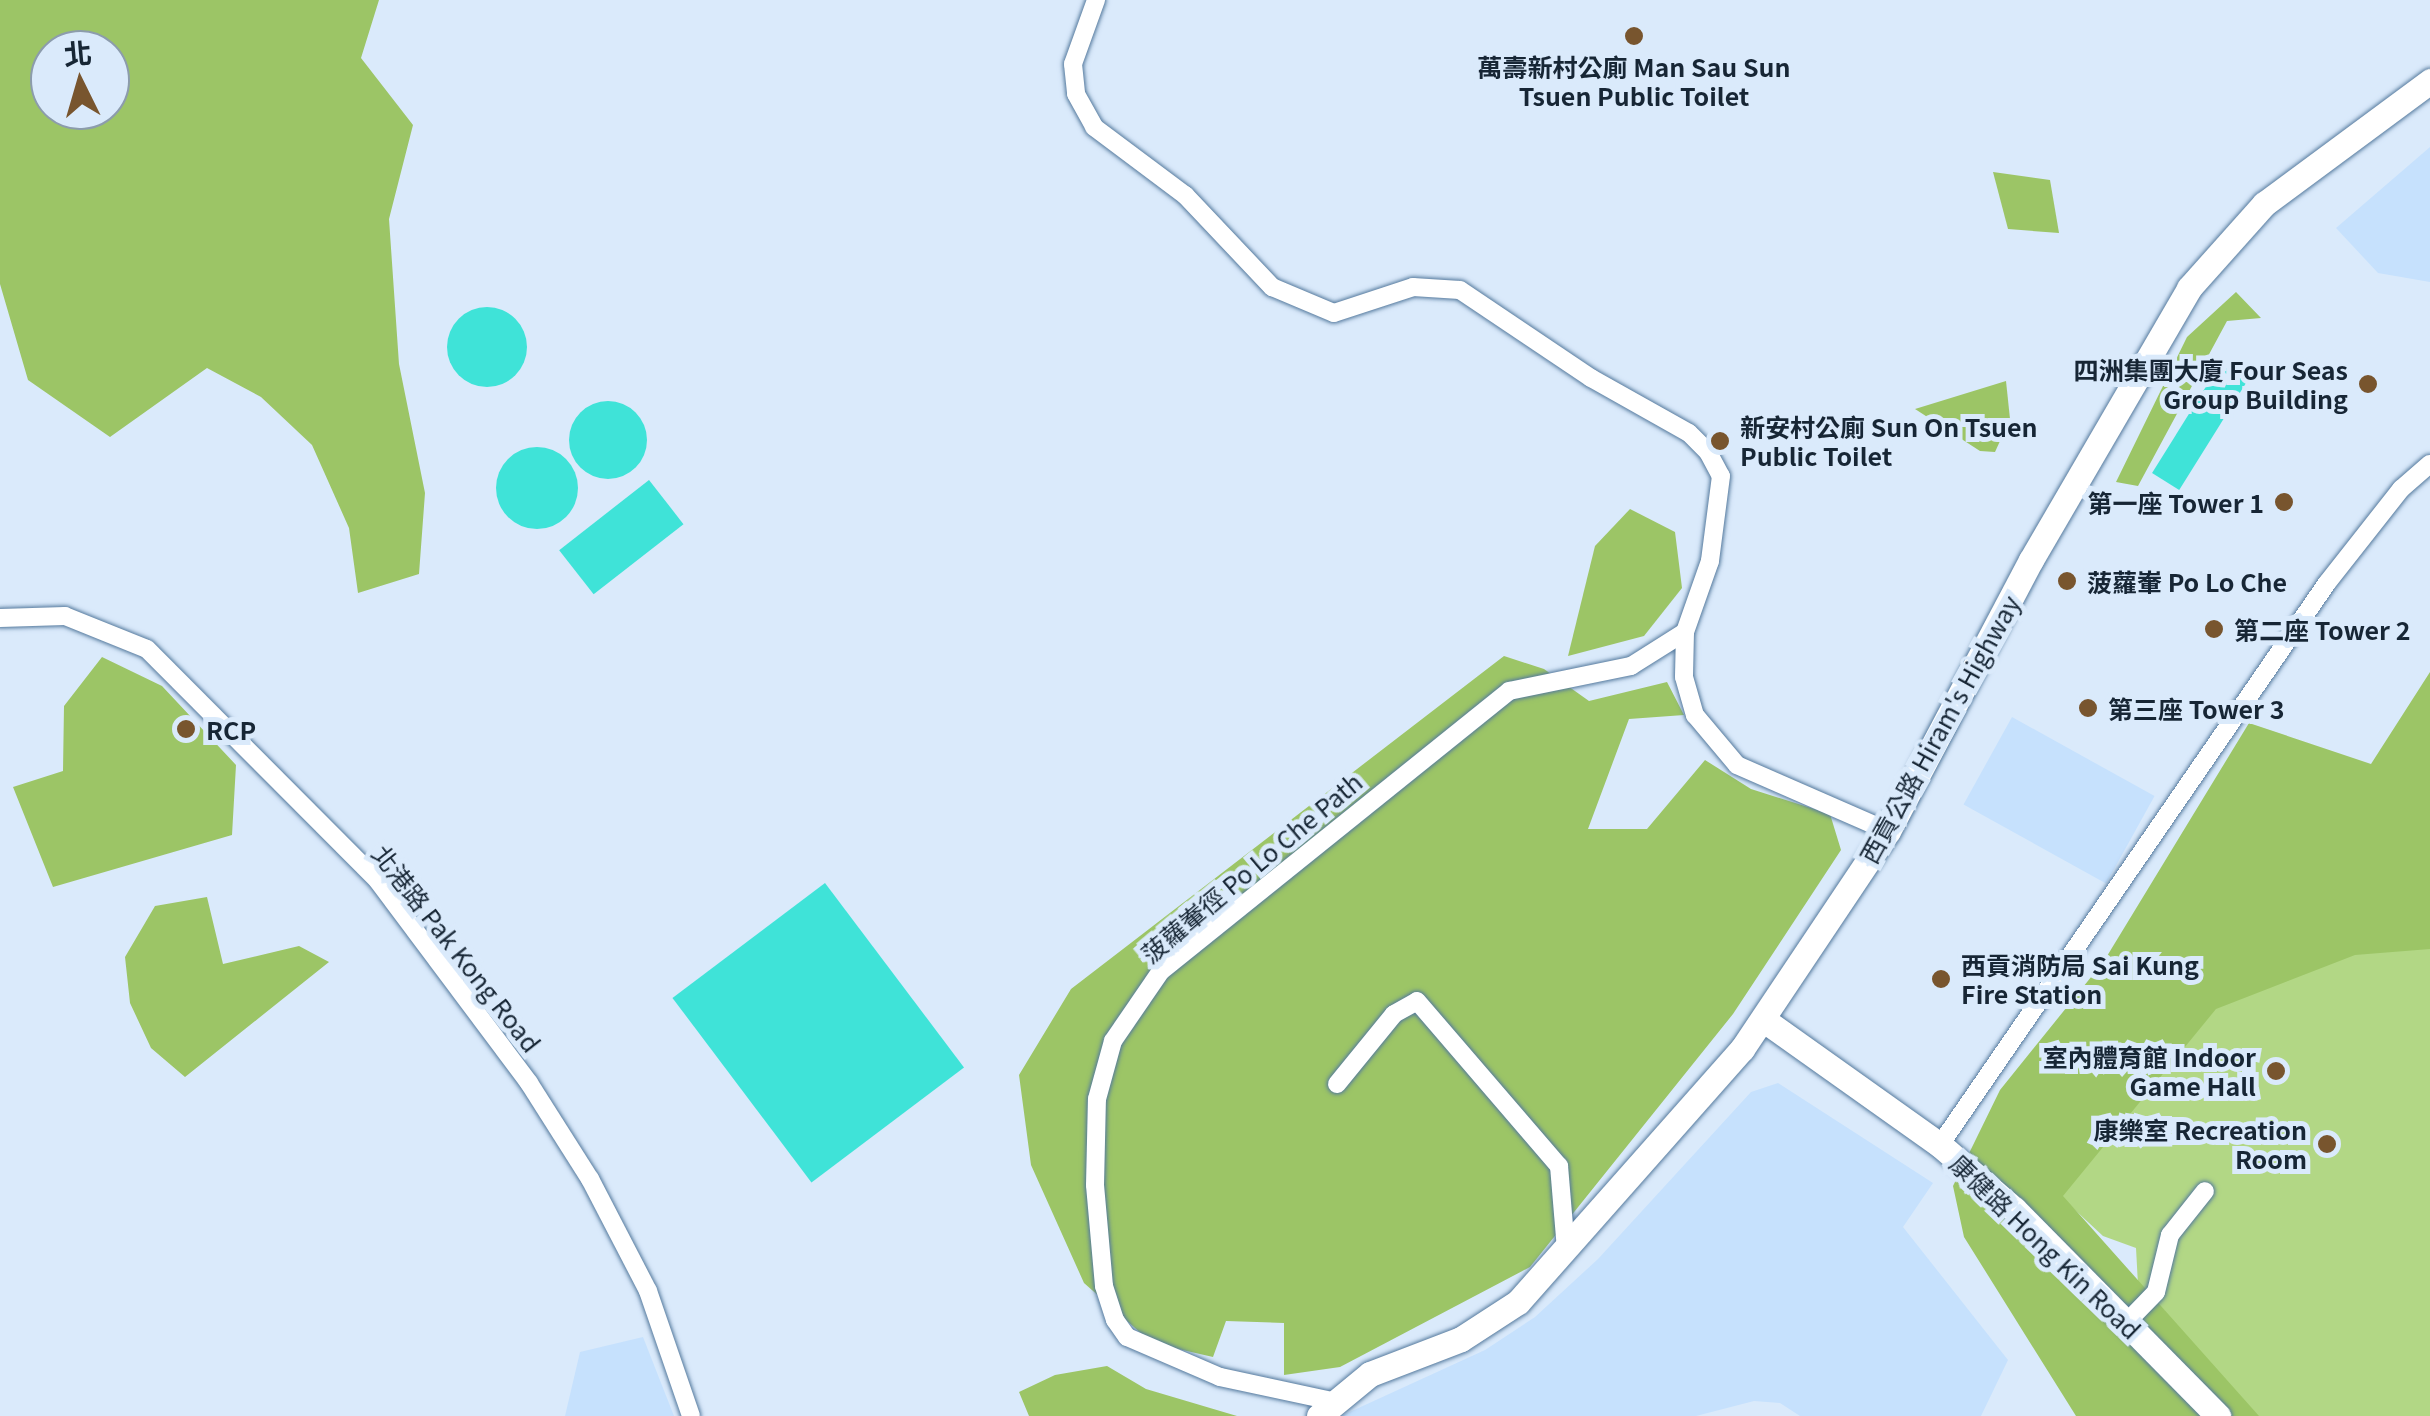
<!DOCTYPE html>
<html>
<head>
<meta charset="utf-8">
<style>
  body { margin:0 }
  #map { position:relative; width:2430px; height:1416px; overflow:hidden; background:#daeafb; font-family:Georgia,"Noto Sans TC",serif }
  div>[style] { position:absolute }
  .built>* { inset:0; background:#c6e1fd; transform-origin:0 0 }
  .green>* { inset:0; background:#b2d785 }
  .forest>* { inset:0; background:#9cc566 }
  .water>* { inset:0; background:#3fe3d8; transform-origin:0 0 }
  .round { border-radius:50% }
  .roads { filter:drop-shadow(0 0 2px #54799d) drop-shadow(0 0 2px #54799d) }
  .street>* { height:18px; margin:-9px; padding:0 9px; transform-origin:9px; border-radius:9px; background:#fff }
  .secondary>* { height:25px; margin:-12.5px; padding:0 12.5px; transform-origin:12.5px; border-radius:12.5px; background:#fff }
  .dots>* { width:28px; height:28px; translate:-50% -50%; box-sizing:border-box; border:5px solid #daeafb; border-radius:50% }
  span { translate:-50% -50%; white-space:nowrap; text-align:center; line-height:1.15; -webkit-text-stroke:10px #daeafb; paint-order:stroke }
  .poi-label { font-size:25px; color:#172635; font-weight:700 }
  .right { translate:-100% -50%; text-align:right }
  .left { translate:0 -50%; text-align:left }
  .street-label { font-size:25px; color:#172635 }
  .north { position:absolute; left:30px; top:30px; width:100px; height:100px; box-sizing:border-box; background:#daeafb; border:2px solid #8c9cac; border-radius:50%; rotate:355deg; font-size:28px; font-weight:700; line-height:40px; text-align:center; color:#172635 }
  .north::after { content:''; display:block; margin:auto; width:35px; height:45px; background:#78552e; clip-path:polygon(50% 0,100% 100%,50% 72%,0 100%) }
</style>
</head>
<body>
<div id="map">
  <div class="built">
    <i style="clip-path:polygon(2430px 147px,2430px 282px,2378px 273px,2336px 228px)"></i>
    <i style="left:2012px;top:717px;width:163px;height:100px;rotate:29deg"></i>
    <i style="clip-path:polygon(1778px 1083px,1933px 1183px,1903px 1227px,2008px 1360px,1981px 1416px,1800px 1416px,1780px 1403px,1754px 1401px,1696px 1416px,1341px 1416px,1485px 1350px,1535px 1317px,1598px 1259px,1751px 1092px)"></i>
    <i style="clip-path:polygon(643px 1337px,674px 1416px,565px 1416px,580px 1352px)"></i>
  </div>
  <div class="green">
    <i style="clip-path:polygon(2430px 921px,2430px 1416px,2236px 1416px,2163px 1332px,2165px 1311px,2138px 1285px,2136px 1248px,2103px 1236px,2002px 1142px,2180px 1001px)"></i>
  </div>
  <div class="forest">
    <i style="clip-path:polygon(evenodd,0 0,379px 0,361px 58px,413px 125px,389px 219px,399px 364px,425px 493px,419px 574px,358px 593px,349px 528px,312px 445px,261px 397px,207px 368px,110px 437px,28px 380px,0 284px,0 0,50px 50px,110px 50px,110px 110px,50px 110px,50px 50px)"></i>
    <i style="clip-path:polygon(1993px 172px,2050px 180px,2059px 233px,2008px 229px)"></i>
    <i style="clip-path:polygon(2236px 292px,2261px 318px,2227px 321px,2138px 486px,2116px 482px,2187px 337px)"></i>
    <i style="clip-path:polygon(2006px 381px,2010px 419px,1995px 452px,1980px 451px,1915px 409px)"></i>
    <i style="clip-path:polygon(1630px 509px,1675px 532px,1682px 588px,1644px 636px,1568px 656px,1595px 546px)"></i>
    <i style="clip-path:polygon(1504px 656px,1544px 669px,1589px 701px,1667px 682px,1684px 715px,1629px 719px,1588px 829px,1647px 829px,1705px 760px,1751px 789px,1830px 814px,1841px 850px,1733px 1014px,1530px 1267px,1340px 1367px,1284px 1375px,1284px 1323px,1226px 1321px,1213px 1357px,1152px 1343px,1084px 1283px,1031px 1165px,1019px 1075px,1071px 989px)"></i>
    <i style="clip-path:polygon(102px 657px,162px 686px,236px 765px,232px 835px,53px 887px,13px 787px,63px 771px,64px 706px)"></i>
    <i style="clip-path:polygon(2430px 672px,2430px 949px,2355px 955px,2216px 1009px,2063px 1196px,2259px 1416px,2076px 1416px,1964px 1237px,1953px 1186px,2000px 1090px,2104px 961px,2249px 723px,2371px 764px)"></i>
    <i style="clip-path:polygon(207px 897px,223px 964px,299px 946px,329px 962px,185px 1077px,151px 1048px,130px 1003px,125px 957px,155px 906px)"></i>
    <i style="clip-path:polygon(1107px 1366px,1146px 1389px,1237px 1416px,1029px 1416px,1019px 1392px,1055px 1375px)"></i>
  </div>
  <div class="water">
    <i class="round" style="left:447px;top:307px;width:80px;height:80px"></i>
    <i style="left:2222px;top:361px;width:32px;height:132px;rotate:32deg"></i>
    <i class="round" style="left:569px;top:401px;width:78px;height:78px"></i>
    <i class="round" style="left:496px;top:447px;width:82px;height:82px"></i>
    <i style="left:649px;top:480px;width:56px;height:114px;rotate:52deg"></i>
    <i style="left:825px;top:883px;width:231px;height:191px;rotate:53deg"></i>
  </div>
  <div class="roads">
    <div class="street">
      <i style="left:1096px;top:0;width:68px;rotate:109.8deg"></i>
      <i style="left:1073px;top:64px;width:30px;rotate:84deg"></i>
      <i style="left:1076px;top:94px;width:38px;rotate:61deg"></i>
      <i style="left:1094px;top:127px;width:114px;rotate:36.8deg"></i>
      <i style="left:1185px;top:195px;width:127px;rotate:46.6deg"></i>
      <i style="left:1272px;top:287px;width:67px;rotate:22.8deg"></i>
      <i style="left:1334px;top:313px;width:83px;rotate:-18.2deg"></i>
      <i style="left:1413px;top:287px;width:47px;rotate:3.7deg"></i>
      <i style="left:1460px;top:290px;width:158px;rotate:33.9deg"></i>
      <i style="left:1591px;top:378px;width:112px;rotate:29.3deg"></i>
      <i style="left:1689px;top:433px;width:27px;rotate:45deg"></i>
      <i style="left:1708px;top:452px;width:27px;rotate:62deg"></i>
      <i style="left:1721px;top:476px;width:86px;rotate:97.4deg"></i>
      <i style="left:1710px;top:561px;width:75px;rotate:109.4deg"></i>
      <i style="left:1685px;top:632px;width:45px;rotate:91.3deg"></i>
      <i style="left:1684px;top:677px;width:40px;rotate:74deg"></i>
      <i style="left:1695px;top:715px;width:65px;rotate:50deg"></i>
      <i style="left:1737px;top:765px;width:165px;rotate:23.6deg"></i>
      <i style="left:0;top:618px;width:65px;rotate:-1.8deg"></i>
      <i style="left:65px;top:616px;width:88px;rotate:21.9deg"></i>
      <i style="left:147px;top:649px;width:327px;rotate:45.1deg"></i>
      <i style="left:378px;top:881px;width:252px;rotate:53.2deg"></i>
      <i style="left:529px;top:1083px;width:114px;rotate:57.6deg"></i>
      <i style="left:590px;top:1179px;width:126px;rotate:62.6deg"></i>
      <i style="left:648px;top:1291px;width:132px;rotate:71deg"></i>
      <i style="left:1337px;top:1084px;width:90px;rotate:-50.8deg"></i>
      <i style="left:1394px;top:1014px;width:26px;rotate:-29deg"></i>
      <i style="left:1417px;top:1001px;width:218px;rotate:49.3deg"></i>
      <i style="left:1559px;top:1166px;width:83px;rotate:85.2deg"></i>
      <i style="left:1940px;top:1145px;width:682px;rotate:-55.45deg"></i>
      <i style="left:2327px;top:583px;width:120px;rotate:-51.8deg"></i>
      <i style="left:2401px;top:489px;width:38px;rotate:-41deg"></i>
      <i style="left:2126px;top:1323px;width:43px;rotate:-45.9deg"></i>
      <i style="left:2156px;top:1292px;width:59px;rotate:-76.2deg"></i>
      <i style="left:2170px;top:1235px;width:56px;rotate:-51.5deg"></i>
      <i style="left:1332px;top:1401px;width:115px;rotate:-167.9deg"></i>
      <i style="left:1220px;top:1377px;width:101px;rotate:-156.7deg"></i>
      <i style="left:1127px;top:1337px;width:21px;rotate:-125deg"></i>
      <i style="left:1115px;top:1320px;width:36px;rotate:-108deg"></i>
      <i style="left:1104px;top:1286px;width:101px;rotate:-95.1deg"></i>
      <i style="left:1095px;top:1185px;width:86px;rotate:-88.7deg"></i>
      <i style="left:1097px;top:1099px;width:60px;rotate:-74.6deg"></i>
      <i style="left:1113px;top:1041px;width:85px;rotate:-55.6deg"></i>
      <i style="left:1161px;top:971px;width:447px;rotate:-38.8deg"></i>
      <i style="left:1509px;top:691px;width:125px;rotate:-11.6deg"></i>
      <i style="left:1631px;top:666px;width:64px;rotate:-32.2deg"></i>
    </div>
    <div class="secondary">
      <i style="left:1764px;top:1020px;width:216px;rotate:35.4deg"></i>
      <i style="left:1940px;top:1145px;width:98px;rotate:40.9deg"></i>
      <i style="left:2014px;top:1209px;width:291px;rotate:45.4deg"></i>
      <i style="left:1319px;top:1416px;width:66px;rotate:-39.5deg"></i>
      <i style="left:1370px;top:1374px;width:97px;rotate:-21deg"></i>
      <i style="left:1461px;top:1339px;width:68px;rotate:-33deg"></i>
      <i style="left:1518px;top:1302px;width:338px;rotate:-48.5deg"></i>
      <i style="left:1742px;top:1049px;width:262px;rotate:-56.2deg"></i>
      <i style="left:1888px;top:831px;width:306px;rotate:-62.2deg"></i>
      <i style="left:2031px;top:560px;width:315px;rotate:-59.8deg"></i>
      <i style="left:2189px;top:288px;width:113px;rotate:-48.2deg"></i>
      <i style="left:2264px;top:204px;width:207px;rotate:-36.5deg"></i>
    </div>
  </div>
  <div class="dots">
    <i style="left:1634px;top:36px;background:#78552e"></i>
    <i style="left:2368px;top:384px;background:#78552e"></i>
    <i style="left:1720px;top:441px;background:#78552e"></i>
    <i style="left:2284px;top:502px;background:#78552e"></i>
    <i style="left:2067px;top:581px;background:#78552e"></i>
    <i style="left:2214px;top:629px;background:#78552e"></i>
    <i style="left:2088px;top:708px;background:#78552e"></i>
    <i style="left:186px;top:729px;background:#78552e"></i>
    <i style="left:1941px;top:979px;background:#78552e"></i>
    <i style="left:2276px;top:1071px;background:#78552e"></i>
    <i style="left:2327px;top:1144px;background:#78552e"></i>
  </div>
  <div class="poi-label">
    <span style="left:1634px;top:81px">萬壽新村公廁 Man Sau Sun<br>Tsuen Public Toilet</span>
    <span class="right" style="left:2348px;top:384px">四洲集團大廈 Four Seas<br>Group Building</span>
    <span class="left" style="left:1740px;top:441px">新安村公廁 Sun On Tsuen<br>Public Toilet</span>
    <span class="right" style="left:2264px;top:502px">第一座 Tower 1</span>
    <span class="left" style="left:2087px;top:581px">菠蘿輋 Po Lo Che</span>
    <span class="left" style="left:2234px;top:629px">第二座 Tower 2</span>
    <span class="left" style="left:2108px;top:708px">第三座 Tower 3</span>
    <span class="left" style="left:206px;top:729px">RCP</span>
    <span class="left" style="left:1961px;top:979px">西貢消防局 Sai Kung<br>Fire Station</span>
    <span class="right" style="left:2256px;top:1071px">室內體育館 Indoor<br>Game Hall</span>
    <span class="right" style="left:2307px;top:1144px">康樂室 Recreation<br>Room</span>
  </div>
  <div class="street-label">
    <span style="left:1939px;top:729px;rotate:-61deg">西貢公路 Hiram's Highway</span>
    <span style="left:1251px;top:867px;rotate:-40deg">菠蘿輋徑 Po Lo Che Path</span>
    <span style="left:457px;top:948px;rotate:52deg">北港路 Pak Kong Road</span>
    <span style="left:2046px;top:1246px;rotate:44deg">康健路 Hong Kin Road</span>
  </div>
  <div class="north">北</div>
</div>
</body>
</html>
